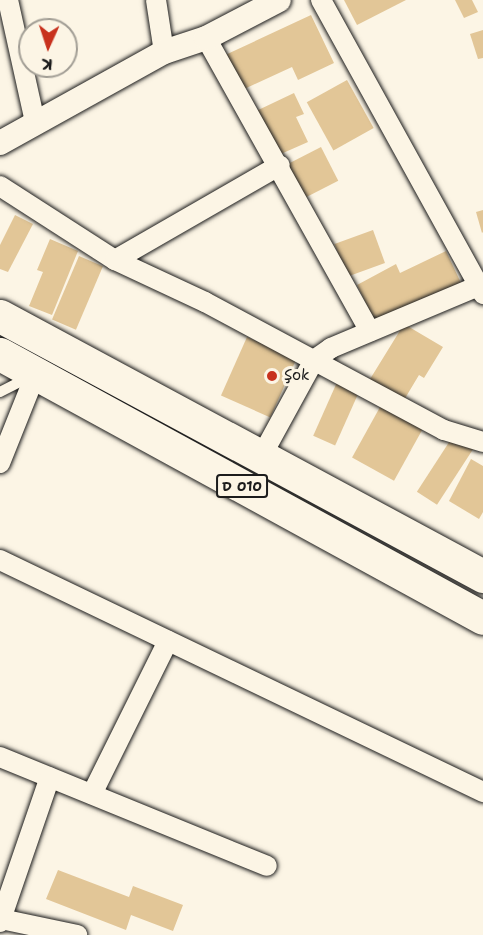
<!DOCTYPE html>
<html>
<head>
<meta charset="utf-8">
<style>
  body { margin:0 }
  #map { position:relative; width:483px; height:935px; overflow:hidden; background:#fcf5e5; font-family:"Shantell Sans",sans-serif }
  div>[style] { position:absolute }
  .building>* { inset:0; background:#e2c697; transform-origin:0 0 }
  .roads { filter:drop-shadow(0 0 2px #1c1c1c) drop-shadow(0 0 2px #1c1c1c) }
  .service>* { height:10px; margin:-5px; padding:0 5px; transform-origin:5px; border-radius:5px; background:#fcf5e5 }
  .minor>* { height:20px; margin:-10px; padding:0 10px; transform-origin:10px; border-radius:10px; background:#fcf5e5 }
  .tertiary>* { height:24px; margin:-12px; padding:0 12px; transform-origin:12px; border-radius:12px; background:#fcf5e5 }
  .trunk>* { height:33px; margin:-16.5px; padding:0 16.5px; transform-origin:16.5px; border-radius:16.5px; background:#fcf5e5 }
  .dots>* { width:16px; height:16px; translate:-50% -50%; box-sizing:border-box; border:3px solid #fcf5e5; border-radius:50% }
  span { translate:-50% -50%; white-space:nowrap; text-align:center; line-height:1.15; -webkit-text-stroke:6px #fcf5e5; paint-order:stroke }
  .shield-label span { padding:2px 4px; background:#fcf5e5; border:2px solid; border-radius:4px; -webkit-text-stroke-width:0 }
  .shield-label { font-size:14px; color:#1c1c1c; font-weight:700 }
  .poi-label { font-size:15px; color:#1c1c1c }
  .left { translate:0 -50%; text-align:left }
  .north { position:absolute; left:18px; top:18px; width:60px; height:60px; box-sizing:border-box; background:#fcf5e5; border:2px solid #a29e95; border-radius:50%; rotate:183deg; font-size:16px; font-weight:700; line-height:24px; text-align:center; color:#1c1c1c }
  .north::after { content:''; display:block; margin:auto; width:21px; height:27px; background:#c8321e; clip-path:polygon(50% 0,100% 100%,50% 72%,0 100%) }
</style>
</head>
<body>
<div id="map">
  <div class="building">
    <i style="clip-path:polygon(344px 0,406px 0,357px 25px)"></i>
    <i style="clip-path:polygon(455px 0,472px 0,478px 12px,464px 18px)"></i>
    <i style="clip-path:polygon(311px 15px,334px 63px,298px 80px,292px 67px,240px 91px,223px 56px)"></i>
    <i style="clip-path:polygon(483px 30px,483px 58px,478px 59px,470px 34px)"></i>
    <i style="left:347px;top:80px;width:55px;height:46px;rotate:61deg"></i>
    <i style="clip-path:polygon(294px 93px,304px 114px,296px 117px,308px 142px,274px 157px,254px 112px)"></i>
    <i style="left:321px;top:147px;width:38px;height:40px;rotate:63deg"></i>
    <i style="clip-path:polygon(483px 210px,483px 232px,482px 233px,476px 212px)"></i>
    <i style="clip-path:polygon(15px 215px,33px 224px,8px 272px,0 269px,0 245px)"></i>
    <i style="left:373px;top:230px;width:35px;height:41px;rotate:70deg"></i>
    <i style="clip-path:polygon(50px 239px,78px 251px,52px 315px,29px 306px,43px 272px,37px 270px)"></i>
    <i style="clip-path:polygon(446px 251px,461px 283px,376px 324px,357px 285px,396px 264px,400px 273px)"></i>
    <i style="left:79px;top:256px;width:26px;height:69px;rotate:23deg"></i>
    <i style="clip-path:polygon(404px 324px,443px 347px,424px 378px,419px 375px,401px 405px,367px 384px)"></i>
    <i style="left:247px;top:337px;width:54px;height:64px;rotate:24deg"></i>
    <i style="left:338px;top:380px;width:24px;height:61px;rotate:24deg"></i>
    <i style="left:385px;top:398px;width:48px;height:68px;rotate:29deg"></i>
    <i style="left:455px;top:433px;width:24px;height:70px;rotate:33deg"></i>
    <i style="clip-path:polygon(471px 459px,483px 466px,483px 512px,479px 519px,449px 501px)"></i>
    <i style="clip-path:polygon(58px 870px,129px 897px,133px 886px,183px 905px,173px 931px,131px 915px,126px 930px,46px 899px)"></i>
  </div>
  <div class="roads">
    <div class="service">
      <i style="left:0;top:392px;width:33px;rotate:-27deg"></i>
    </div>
    <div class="minor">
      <i style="left:8px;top:0;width:125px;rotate:77.5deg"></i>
      <i style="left:156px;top:0;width:53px;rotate:81.3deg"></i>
      <i style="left:321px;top:0;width:336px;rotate:61.1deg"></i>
      <i style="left:206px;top:38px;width:336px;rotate:60.8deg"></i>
      <i style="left:0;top:186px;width:137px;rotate:32.8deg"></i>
      <i style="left:115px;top:260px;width:99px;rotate:25deg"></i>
      <i style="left:205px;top:302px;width:271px;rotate:28.2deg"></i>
      <i style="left:444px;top:430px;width:41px;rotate:17.1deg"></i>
      <i style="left:115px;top:260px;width:190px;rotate:-29.9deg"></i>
      <i style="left:261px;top:457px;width:111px;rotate:-61.3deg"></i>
      <i style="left:314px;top:360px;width:21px;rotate:-35deg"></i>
      <i style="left:331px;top:348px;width:165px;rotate:-22.8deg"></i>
      <i style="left:0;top:463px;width:97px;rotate:-68.2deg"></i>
      <i style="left:0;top:560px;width:536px;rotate:25.66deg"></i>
      <i style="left:0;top:757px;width:288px;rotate:22.2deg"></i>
      <i style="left:92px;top:794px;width:171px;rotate:-63.6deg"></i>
      <i style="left:1px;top:919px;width:78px;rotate:11.9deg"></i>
      <i style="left:0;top:922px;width:153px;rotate:-71deg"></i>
    </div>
    <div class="tertiary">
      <i style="left:0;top:143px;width:188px;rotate:-29deg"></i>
      <i style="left:164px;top:52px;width:44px;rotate:-18.4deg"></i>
      <i style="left:206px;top:38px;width:82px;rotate:-27.5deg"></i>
    </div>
    <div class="trunk">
      <i style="left:0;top:316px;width:549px;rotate:28.29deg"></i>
      <i style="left:0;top:354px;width:550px;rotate:28.66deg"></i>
    </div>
  </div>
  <div class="dots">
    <i style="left:272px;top:376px;background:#c8321e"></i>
  </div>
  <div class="shield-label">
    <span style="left:242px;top:486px">D 010</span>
  </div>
  <div class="poi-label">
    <span class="left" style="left:284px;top:376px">Şok</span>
  </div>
  <div class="north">K</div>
</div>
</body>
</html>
